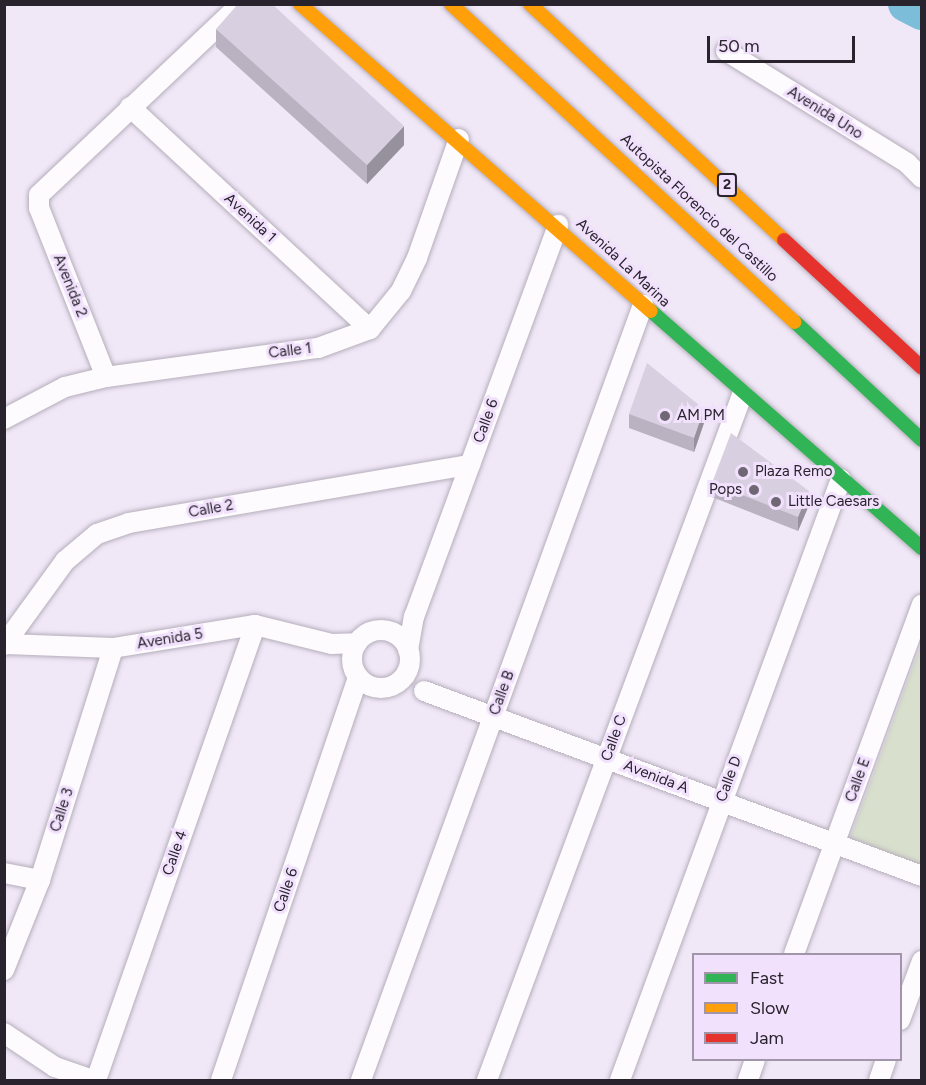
<!DOCTYPE html>
<html>
<head>
<meta charset="utf-8">
<style>
  body { margin:0 }
  #map { position:relative; width:926px; height:1085px; overflow:hidden; background:#f0e7f7; font-family:Figtree,sans-serif }
  div>[style] { position:absolute }
  .green>* { inset:0; background:#d8dfcd }
  .river>* { height:36px; margin:-18px; padding:0 18px; transform-origin:18px; border-radius:18px; background:#7cbeda }
  .roads { filter:drop-shadow(0 0 2px #b5aeba) drop-shadow(0 0 2px #b5aeba) }
  .street>* { height:20px; margin:-10px; padding:0 10px; transform-origin:10px; border-radius:10px; background:#fdfbfe }
  .street>.ring { margin:-10px; padding:0; box-sizing:content-box; background:none; border:20px solid #fdfbfe; border-radius:50% }
  .fast>* { height:14px; margin:-7px; padding:0 7px; transform-origin:7px; border-radius:7px; background:#30b455 }
  .slow>* { height:14px; margin:-7px; padding:0 7px; transform-origin:7px; border-radius:7px; background:#ff9f0a }
  .jam>* { height:14px; margin:-7px; padding:0 7px; transform-origin:7px; border-radius:7px; background:#e5322d }
  .wall>* { inset:0; background:#bab2c1 }
  .shaded-wall>* { inset:0; background:#97919d }
  .building>* { inset:0; background:#d8cfe0 }
  .dots>* { width:16px; height:16px; translate:-50% -50%; box-sizing:border-box; border:3px solid #f1e1fd; border-radius:50% }
  span { translate:-50% -50%; white-space:nowrap; text-align:center; line-height:1.15; -webkit-text-stroke:6px #f1e1fd; paint-order:stroke }
  .shield-label span { padding:2px 4px; background:#f1e1fd; border:2px solid; border-radius:4px; -webkit-text-stroke-width:0 }
  .shield-label { font-size:14px; color:#29232d; font-weight:700 }
  .street-label { font-size:15px; color:#29232d }
  .poi-label { font-size:15px; color:#29232d }
  .left { translate:0 -50%; text-align:left }
  .right { translate:-100% -50%; text-align:right }
  .frame { position:absolute; inset:0; border:6px solid #29232d; pointer-events:none }
  .legend { position:absolute; left:692px; top:953px; width:210px; height:108px; box-sizing:border-box; background:#f1e1fd; border:2px solid #a195aa; margin:0; padding:8px 10px; list-style:none; font-size:18px; color:#29232d }
  .legend li { display:flex; align-items:center; gap:12px; height:30px }
  .legend b { width:30px; border:2px solid #a195aa }
  .scale { position:absolute; left:707px; top:36px; width:148px; height:27px; box-sizing:border-box; border:3px solid #29232d; border-top:0; padding-left:8px; font-size:18px; line-height:21px; white-space:nowrap; color:#29232d; -webkit-text-stroke:4px #f1e1fd; paint-order:stroke }
</style>
</head>
<body>
<div id="map">
  <div class="green">
    <i style="clip-path:polygon(921px 644px,921px 865px,850px 838px)"></i>
  </div>
  <div class="river">
    <i style="left:906px;top:4px;width:18px;rotate:27deg"></i>
  </div>
  <div class="roads">
    <div class="street">
      <i style="left:726px;top:51px;width:213px;rotate:31.7deg"></i>
      <i style="left:907px;top:163px;width:21px;rotate:45deg"></i>
      <i style="left:130px;top:107px;width:327px;rotate:42.8deg"></i>
      <i style="left:106px;top:377px;width:182px;rotate:-111.6deg"></i>
      <i style="left:39px;top:208px;width:13px;rotate:-90deg"></i>
      <i style="left:39px;top:195px;width:278px;rotate:-43.4deg"></i>
      <i style="left:4px;top:419px;width:69px;rotate:-27.7deg"></i>
      <i style="left:65px;top:387px;width:42px;rotate:-13.7deg"></i>
      <i style="left:106px;top:377px;width:214px;rotate:-7.8deg"></i>
      <i style="left:318px;top:348px;width:55px;rotate:-20.1deg"></i>
      <i style="left:370px;top:329px;width:49px;rotate:-50.8deg"></i>
      <i style="left:401px;top:291px;width:37px;rotate:-64deg"></i>
      <i style="left:417px;top:258px;width:126px;rotate:-70.6deg"></i>
      <i class="ring" style="left:352px;top:630px;width:38px;height:38px"></i>
      <i style="left:6px;top:644px;width:107px;rotate:2.1deg"></i>
      <i style="left:113px;top:648px;width:144px;rotate:-9.2deg"></i>
      <i style="left:255px;top:625px;width:79px;rotate:13.9deg"></i>
      <i style="left:332px;top:644px;width:25px;rotate:-2deg"></i>
      <i style="left:4px;top:645px;width:104px;rotate:-54deg"></i>
      <i style="left:65px;top:561px;width:42px;rotate:-40.2deg"></i>
      <i style="left:97px;top:534px;width:34px;rotate:-19deg"></i>
      <i style="left:129px;top:523px;width:346px;rotate:-9.7deg"></i>
      <i style="left:408px;top:650px;width:34px;rotate:-80deg"></i>
      <i style="left:414px;top:617px;width:418px;rotate:-69.8deg"></i>
      <i style="left:424px;top:691px;width:531px;rotate:20.38deg"></i>
      <i style="left:4px;top:873px;width:37px;rotate:11deg"></i>
      <i style="left:794px;top:954px;width:372px;rotate:-69.9deg"></i>
      <i style="left:4px;top:970px;width:97px;rotate:-68.2deg"></i>
      <i style="left:40px;top:880px;width:243px;rotate:-72.5deg"></i>
      <i style="left:900px;top:1020px;width:63px;rotate:-69.6deg"></i>
      <i style="left:4px;top:1033px;width:61px;rotate:33.7deg"></i>
      <i style="left:55px;top:1067px;width:39px;rotate:19deg"></i>
      <i style="left:96px;top:1080px;width:482px;rotate:-70.7deg"></i>
      <i style="left:221px;top:1080px;width:426px;rotate:-71.2deg"></i>
      <i style="left:361px;top:1080px;width:825px;rotate:-70.01deg"></i>
      <i style="left:487px;top:1080px;width:731px;rotate:-69.58deg"></i>
      <i style="left:620px;top:1080px;width:640px;rotate:-69.81deg"></i>
      <i style="left:748px;top:1080px;width:21px;rotate:-71deg"></i>
      <i style="left:879px;top:1080px;width:21px;rotate:-71deg"></i>
    </div>
    <div class="fast">
      <i style="left:651px;top:311px;width:360px;rotate:41.2deg"></i>
      <i style="left:795px;top:322px;width:173px;rotate:42.9deg"></i>
    </div>
    <div class="slow">
      <i style="left:300px;top:4px;width:466px;rotate:41.2deg"></i>
      <i style="left:451px;top:4px;width:468px;rotate:42.8deg"></i>
      <i style="left:530px;top:4px;width:347px;rotate:42.9deg"></i>
    </div>
    <div class="jam">
      <i style="left:784px;top:240px;width:188px;rotate:42.8deg"></i>
    </div>
  </div>
  <div class="wall">
    <i style="clip-path:polygon(216px 29px,404px 145px,367px 184px,216px 47px)"></i>
    <i style="clip-path:polygon(629px 414px,704px 423px,694px 452px,629px 428px)"></i>
    <i style="clip-path:polygon(712px 483px,809px 505px,798px 531px,712px 497px)"></i>
  </div>
  <div class="shaded-wall">
    <i style="clip-path:polygon(404px 126px,404px 145px,367px 184px,367px 165px)"></i>
    <i style="clip-path:polygon(704px 409px,704px 423px,694px 452px,694px 438px)"></i>
    <i style="clip-path:polygon(809px 491px,809px 505px,798px 531px,798px 517px)"></i>
  </div>
  <div class="building">
    <i style="clip-path:polygon(238px 4px,272px 4px,404px 126px,367px 165px,216px 29px)"></i>
    <i style="clip-path:polygon(647px 363px,704px 409px,694px 438px,629px 414px)"></i>
    <i style="clip-path:polygon(731px 433px,809px 491px,798px 517px,712px 483px)"></i>
  </div>
  <div class="dots">
    <i style="left:665px;top:416px;background:#6f6874"></i>
    <i style="left:743px;top:472px;background:#6f6874"></i>
    <i style="left:754px;top:490px;background:#6f6874"></i>
    <i style="left:776px;top:502px;background:#6f6874"></i>
  </div>
  <div class="shield-label">
    <span style="left:727px;top:185px">2</span>
  </div>
  <div class="street-label">
    <span style="left:825px;top:113px;rotate:32deg">Avenida Uno</span>
    <span style="left:699px;top:208px;rotate:43deg">Autopista Florencio del Castillo</span>
    <span style="left:250px;top:218px;rotate:43deg">Avenida 1</span>
    <span style="left:623px;top:263px;rotate:43deg">Avenida La Marina</span>
    <span style="left:70px;top:286px;rotate:68deg">Avenida 2</span>
    <span style="left:290px;top:351px;rotate:-7deg">Calle 1</span>
    <span style="left:486px;top:421px;rotate:-70deg">Calle 6</span>
    <span style="left:211px;top:509px;rotate:-10deg">Calle 2</span>
    <span style="left:170px;top:639px;rotate:-9deg">Avenida 5</span>
    <span style="left:502px;top:693px;rotate:-70deg">Calle B</span>
    <span style="left:614px;top:738px;rotate:-70deg">Calle C</span>
    <span style="left:656px;top:777px;rotate:21deg">Avenida A</span>
    <span style="left:729px;top:779px;rotate:-70deg">Calle D</span>
    <span style="left:858px;top:780px;rotate:-70deg">Calle E</span>
    <span style="left:62px;top:810px;rotate:-72deg">Calle 3</span>
    <span style="left:175px;top:853px;rotate:-71deg">Calle 4</span>
    <span style="left:286px;top:890px;rotate:-71deg">Calle 6</span>
  </div>
  <div class="poi-label">
    <span class="left" style="left:677px;top:416px">AM PM</span>
    <span class="left" style="left:755px;top:472px">Plaza Remo</span>
    <span class="right" style="left:742px;top:490px">Pops</span>
    <span class="left" style="left:788px;top:502px">Little Caesars</span>
  </div>
  <div class="frame"></div>
  <ul class="legend">
  <li><b style="height:8px;background:#30b455"></b>Fast</li>
  <li><b style="height:8px;background:#ff9f0a"></b>Slow</li>
  <li><b style="height:8px;background:#e5322d"></b>Jam</li>
  </ul>
  <div class="scale">50 m</div>
</div>
</body>
</html>
